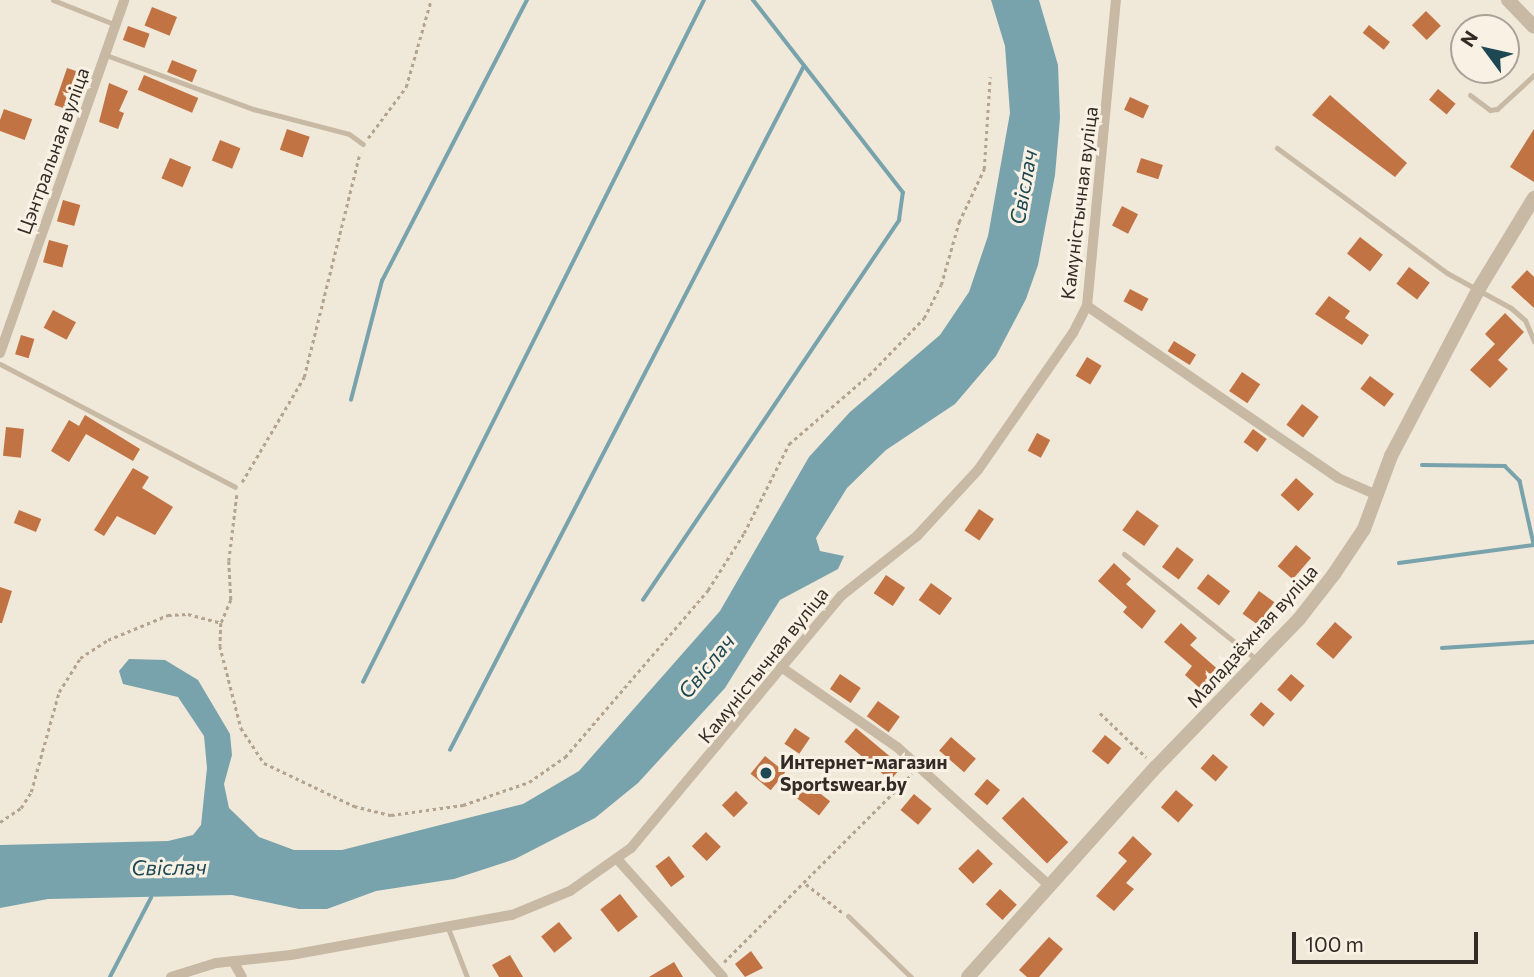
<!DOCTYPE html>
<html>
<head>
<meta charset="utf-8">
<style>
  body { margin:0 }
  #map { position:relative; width:1534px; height:977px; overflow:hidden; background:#f0e8d8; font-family:Commissioner,sans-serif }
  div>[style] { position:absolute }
  .water>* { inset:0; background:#78a3ac }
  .stream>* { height:3.5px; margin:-1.75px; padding:0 1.75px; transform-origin:1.75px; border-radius:1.75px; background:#78a3ac }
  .building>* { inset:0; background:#c27343; transform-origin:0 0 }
  .path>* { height:2.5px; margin-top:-1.25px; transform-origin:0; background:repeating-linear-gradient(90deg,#b3a38f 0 3.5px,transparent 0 7px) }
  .service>* { height:5px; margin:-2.5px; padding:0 2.5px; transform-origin:2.5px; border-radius:2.5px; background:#c7b9a4 }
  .minor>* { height:10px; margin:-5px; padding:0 5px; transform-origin:5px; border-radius:5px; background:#c7b9a4 }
  .tertiary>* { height:14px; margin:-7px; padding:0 7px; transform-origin:7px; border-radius:7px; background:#c7b9a4 }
  .dots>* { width:19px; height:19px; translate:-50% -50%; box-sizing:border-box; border:4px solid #f8f1e4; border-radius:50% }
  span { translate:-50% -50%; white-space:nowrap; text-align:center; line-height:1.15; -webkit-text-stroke:6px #f8f1e4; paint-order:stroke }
  .street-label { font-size:19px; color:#332c26 }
  .poi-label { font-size:19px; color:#332c26; font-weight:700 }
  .left { translate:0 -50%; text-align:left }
  .water-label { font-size:21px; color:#1d4853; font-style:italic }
  .north { position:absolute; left:1450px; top:14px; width:70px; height:70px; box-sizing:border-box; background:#f8f1e4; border:2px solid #a9a298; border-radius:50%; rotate:303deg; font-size:19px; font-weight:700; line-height:28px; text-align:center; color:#332c26 }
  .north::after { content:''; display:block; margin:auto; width:24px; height:32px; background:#1d4853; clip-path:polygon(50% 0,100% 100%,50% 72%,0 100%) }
  .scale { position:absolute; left:1292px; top:932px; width:186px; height:32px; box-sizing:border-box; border:4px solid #332c26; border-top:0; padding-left:9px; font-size:21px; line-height:24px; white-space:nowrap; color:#332c26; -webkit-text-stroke:5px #f8f1e4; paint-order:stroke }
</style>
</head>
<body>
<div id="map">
  <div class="water">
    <i style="clip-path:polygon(991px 0,1039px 0,1058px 65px,1060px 118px,1055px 175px,1038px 265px,1026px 299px,996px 356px,955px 404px,886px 450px,847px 488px,816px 538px,820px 551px,844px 556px,838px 569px,780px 600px,725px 688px,638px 783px,595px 818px,515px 859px,454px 879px,376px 891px,327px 909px,299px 909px,232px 895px,48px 899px,0 908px,0 845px,168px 841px,193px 835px,201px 825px,207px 768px,204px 736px,178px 697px,123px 684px,119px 671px,129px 659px,165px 660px,198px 680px,230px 734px,232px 755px,224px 784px,229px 808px,259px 837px,294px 850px,342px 850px,523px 804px,579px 771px,720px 611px,809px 457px,850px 412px,940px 335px,969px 292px,988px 236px,1010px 113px,1005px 46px)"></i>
  </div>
  <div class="stream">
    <i style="left:351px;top:400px;width:123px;rotate:-75.4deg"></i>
    <i style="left:382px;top:281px;width:316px;rotate:-62.7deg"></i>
    <i style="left:1422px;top:465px;width:83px;rotate:0.7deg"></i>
    <i style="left:1505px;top:466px;width:21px;rotate:45deg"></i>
    <i style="left:1520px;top:481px;width:65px;rotate:77.5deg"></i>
    <i style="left:1399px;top:563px;width:136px;rotate:-7.6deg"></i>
    <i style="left:643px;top:600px;width:458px;rotate:-56deg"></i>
    <i style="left:899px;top:220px;width:27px;rotate:-82deg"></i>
    <i style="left:903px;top:193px;width:244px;rotate:-127.9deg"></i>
    <i style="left:1442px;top:648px;width:92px;rotate:-3.7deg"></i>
    <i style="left:363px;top:682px;width:762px;rotate:-63.43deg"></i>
    <i style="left:450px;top:750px;width:770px;rotate:-62.64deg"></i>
    <i style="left:110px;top:977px;width:89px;rotate:-62.6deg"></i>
  </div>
  <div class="building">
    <i style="left:152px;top:7px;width:27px;height:20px;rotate:22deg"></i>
    <i style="left:1426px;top:11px;width:21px;height:20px;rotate:45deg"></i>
    <i style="left:1369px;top:25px;width:27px;height:10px;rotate:39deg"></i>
    <i style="left:128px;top:26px;width:23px;height:15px;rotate:20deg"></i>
    <i style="left:172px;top:60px;width:27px;height:13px;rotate:22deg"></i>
    <i style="left:67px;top:68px;width:18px;height:39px;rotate:19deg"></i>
    <i style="left:144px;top:75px;width:59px;height:16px;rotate:23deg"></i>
    <i style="clip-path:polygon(109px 83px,128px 91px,119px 111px,124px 113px,118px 129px,99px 122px)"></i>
    <i style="left:1438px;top:89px;width:23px;height:14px;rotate:40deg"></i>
    <i style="clip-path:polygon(1330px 95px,1407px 163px,1395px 177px,1312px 115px)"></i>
    <i style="left:1130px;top:97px;width:21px;height:14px;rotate:25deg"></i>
    <i style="left:4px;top:109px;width:30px;height:22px;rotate:20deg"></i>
    <i style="left:287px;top:129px;width:24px;height:22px;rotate:19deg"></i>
    <i style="clip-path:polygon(1534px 129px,1534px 182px,1510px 167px)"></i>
    <i style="left:220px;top:140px;width:22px;height:22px;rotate:22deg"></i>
    <i style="left:170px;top:158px;width:23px;height:22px;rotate:23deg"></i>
    <i style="left:1141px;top:158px;width:23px;height:15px;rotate:18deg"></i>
    <i style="left:63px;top:200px;width:18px;height:22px;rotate:16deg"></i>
    <i style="left:1122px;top:206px;width:18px;height:22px;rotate:27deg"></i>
    <i style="left:1360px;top:237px;width:29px;height:21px;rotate:38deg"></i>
    <i style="left:49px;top:240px;width:20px;height:23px;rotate:15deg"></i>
    <i style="left:1409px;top:267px;width:26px;height:21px;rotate:37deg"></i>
    <i style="clip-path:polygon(1527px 270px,1534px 277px,1534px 308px,1511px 287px)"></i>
    <i style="left:1130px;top:289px;width:21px;height:14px;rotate:28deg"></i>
    <i style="clip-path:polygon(1329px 296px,1350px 311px,1345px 318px,1369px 335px,1362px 345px,1315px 314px)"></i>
    <i style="left:53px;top:310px;width:26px;height:20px;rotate:28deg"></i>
    <i style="clip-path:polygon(1505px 313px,1524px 332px,1498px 360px,1508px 369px,1490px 388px,1470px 370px,1495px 344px,1485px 334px)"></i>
    <i style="left:21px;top:335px;width:14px;height:20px;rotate:17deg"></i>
    <i style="left:1174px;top:341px;width:26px;height:12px;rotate:32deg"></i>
    <i style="left:1087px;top:357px;width:17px;height:22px;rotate:31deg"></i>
    <i style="left:1242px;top:372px;width:22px;height:23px;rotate:34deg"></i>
    <i style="left:1370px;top:376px;width:30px;height:16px;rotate:37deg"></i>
    <i style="left:1302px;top:404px;width:21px;height:26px;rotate:37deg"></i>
    <i style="clip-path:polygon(85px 415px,140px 449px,133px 461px,86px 434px,69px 462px,51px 451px,69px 420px,79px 426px)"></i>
    <i style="left:6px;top:427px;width:18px;height:29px;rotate:6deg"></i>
    <i style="left:1253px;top:429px;width:17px;height:16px;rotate:36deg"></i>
    <i style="left:1037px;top:433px;width:15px;height:20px;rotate:28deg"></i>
    <i style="clip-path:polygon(133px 468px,149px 477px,142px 488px,173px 507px,155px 535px,117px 516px,104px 536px,94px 530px)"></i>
    <i style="left:1296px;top:478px;width:24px;height:23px;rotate:42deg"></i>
    <i style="left:979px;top:509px;width:18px;height:26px;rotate:34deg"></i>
    <i style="left:19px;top:510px;width:24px;height:14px;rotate:22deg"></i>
    <i style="left:1137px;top:510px;width:27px;height:25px;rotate:36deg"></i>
    <i style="left:1296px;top:545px;width:20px;height:28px;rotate:41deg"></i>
    <i style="left:1177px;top:547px;width:21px;height:25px;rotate:37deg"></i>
    <i style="clip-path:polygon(1114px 563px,1131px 579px,1126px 584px,1156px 611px,1142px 629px,1123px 612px,1127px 607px,1098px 581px)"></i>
    <i style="left:1208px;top:574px;width:28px;height:18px;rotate:38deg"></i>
    <i style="left:886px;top:575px;width:23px;height:22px;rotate:34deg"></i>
    <i style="left:931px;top:583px;width:26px;height:21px;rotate:36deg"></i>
    <i style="clip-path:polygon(0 587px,12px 591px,2px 623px,0 623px)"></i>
    <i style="left:1259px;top:591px;width:19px;height:28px;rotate:36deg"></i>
    <i style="left:1335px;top:622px;width:23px;height:29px;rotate:41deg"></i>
    <i style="clip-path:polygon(1181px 623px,1197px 638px,1190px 645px,1221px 672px,1203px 691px,1185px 675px,1192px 666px,1164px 642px)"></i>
    <i style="left:840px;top:674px;width:25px;height:18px;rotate:34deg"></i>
    <i style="left:1291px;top:674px;width:18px;height:21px;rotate:41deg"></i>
    <i style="left:878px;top:701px;width:27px;height:19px;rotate:36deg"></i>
    <i style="left:1261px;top:702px;width:18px;height:17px;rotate:41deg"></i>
    <i style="left:795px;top:728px;width:18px;height:19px;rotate:34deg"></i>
    <i style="left:856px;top:728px;width:60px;height:18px;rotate:40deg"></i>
    <i style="left:1105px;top:735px;width:21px;height:21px;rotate:39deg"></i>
    <i style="left:951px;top:737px;width:33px;height:18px;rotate:41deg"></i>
    <i style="left:1213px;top:754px;width:20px;height:19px;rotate:41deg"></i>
    <i style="left:765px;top:756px;width:26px;height:23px;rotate:39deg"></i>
    <i style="left:987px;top:779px;width:17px;height:20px;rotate:40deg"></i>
    <i style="left:808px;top:784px;width:28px;height:18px;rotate:38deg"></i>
    <i style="left:1176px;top:790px;width:23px;height:23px;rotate:41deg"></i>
    <i style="left:736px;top:791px;width:17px;height:20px;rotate:45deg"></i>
    <i style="left:914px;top:794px;width:23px;height:21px;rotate:40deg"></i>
    <i style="left:1023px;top:797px;width:64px;height:30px;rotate:45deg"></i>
    <i style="left:706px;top:832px;width:21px;height:20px;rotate:45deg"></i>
    <i style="clip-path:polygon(1133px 836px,1152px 854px,1126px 883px,1134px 889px,1114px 911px,1096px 896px,1127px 861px,1118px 853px)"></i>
    <i style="left:978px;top:849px;width:21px;height:28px;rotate:45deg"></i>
    <i style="left:669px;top:856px;width:26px;height:17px;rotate:53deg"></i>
    <i style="left:1000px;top:889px;width:23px;height:21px;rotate:43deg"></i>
    <i style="left:620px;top:894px;width:29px;height:25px;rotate:52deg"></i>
    <i style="left:559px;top:922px;width:21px;height:23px;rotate:51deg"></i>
    <i style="clip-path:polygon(1049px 937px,1063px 949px,1039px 977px,1027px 977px,1019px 970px)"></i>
    <i style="clip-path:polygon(751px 951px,763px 968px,745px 977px,735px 964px)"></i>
    <i style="clip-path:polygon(510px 955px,523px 977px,499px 977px,492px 965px)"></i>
    <i style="clip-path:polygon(674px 962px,683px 977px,649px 977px)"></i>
  </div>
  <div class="path">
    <i style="left:368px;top:138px;width:64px;rotate:-53.3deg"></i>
    <i style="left:406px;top:87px;width:91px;rotate:-74deg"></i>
    <i style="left:242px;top:482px;width:122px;rotate:-59.4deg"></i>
    <i style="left:304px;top:377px;width:231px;rotate:-76deg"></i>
    <i style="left:237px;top:495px;width:66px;rotate:96.9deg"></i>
    <i style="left:229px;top:561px;width:39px;rotate:87deg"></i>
    <i style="left:231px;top:600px;width:25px;rotate:113deg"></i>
    <i style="left:221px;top:623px;width:23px;rotate:92deg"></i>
    <i style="left:220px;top:646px;width:85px;rotate:75.6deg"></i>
    <i style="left:241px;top:728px;width:42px;rotate:56.7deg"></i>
    <i style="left:264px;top:763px;width:100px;rotate:25.5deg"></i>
    <i style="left:354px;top:806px;width:38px;rotate:14deg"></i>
    <i style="left:391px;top:815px;width:73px;rotate:-7.9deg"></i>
    <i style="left:463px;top:805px;width:70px;rotate:-19.2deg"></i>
    <i style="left:529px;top:782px;width:44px;rotate:-34.8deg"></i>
    <i style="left:565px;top:757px;width:220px;rotate:-49.4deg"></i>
    <i style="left:708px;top:590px;width:67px;rotate:-57.7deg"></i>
    <i style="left:744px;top:533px;width:100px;rotate:-63.2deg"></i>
    <i style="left:789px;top:444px;width:106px;rotate:-40.8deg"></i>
    <i style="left:869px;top:375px;width:79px;rotate:-46deg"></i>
    <i style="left:924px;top:318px;width:37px;rotate:-63deg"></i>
    <i style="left:941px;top:285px;width:66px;rotate:-74.1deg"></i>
    <i style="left:959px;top:222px;width:59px;rotate:-64.7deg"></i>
    <i style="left:984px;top:169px;width:92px;rotate:-86.3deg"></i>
    <i style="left:1100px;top:713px;width:64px;rotate:43.7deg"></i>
    <i style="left:0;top:822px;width:25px;rotate:-34deg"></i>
    <i style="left:21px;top:808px;width:19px;rotate:-58deg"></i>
    <i style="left:31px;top:792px;width:104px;rotate:-74.4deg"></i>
    <i style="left:59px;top:692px;width:40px;rotate:-58deg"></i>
    <i style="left:80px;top:658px;width:33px;rotate:-33deg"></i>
    <i style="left:108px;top:640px;width:65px;rotate:-22.6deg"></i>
    <i style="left:168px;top:615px;width:20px;rotate:-3deg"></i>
    <i style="left:188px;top:614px;width:34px;rotate:15deg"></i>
    <i style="left:806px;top:884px;width:46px;rotate:37.9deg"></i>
    <i style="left:724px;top:962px;width:266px;rotate:-45deg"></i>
  </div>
  <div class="service">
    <i style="left:53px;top:0;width:68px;rotate:21.6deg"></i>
    <i style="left:106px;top:55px;width:157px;rotate:20.2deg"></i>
    <i style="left:253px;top:109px;width:99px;rotate:14.6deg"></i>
    <i style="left:349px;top:134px;width:17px;rotate:36deg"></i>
    <i style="left:1470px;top:95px;width:25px;rotate:37deg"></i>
    <i style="left:1490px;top:110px;width:7px;rotate:-8deg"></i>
    <i style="left:1497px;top:109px;width:50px;rotate:-42.6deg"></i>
    <i style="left:1277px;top:148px;width:211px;rotate:36.3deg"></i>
    <i style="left:1447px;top:273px;width:73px;rotate:28.7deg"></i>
    <i style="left:1511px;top:308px;width:18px;rotate:41deg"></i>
    <i style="left:1525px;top:320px;width:23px;rotate:67deg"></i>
    <i style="left:0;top:364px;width:265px;rotate:27.6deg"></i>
    <i style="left:1124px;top:554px;width:169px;rotate:38.5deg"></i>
    <i style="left:848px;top:916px;width:88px;rotate:44.1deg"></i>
    <i style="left:448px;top:928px;width:53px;rotate:68.8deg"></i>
  </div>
  <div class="minor">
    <i style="left:1087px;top:306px;width:304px;rotate:34.4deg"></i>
    <i style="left:1338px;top:478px;width:43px;rotate:23.6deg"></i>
    <i style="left:0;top:353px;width:374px;rotate:-70.6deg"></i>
    <i style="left:781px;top:667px;width:141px;rotate:34.6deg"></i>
    <i style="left:897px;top:747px;width:208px;rotate:42.3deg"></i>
    <i style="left:618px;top:860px;width:157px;rotate:48.1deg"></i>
    <i style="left:233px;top:961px;width:18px;rotate:61deg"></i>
    <i style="left:171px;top:977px;width:47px;rotate:-17.3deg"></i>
    <i style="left:216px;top:963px;width:75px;rotate:-6.1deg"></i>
    <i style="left:291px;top:955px;width:225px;rotate:-10.3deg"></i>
    <i style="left:512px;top:915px;width:63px;rotate:-22.5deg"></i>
    <i style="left:570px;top:891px;width:75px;rotate:-35.2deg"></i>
    <i style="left:631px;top:848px;width:328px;rotate:-50.2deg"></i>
    <i style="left:841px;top:596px;width:97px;rotate:-38.3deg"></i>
    <i style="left:917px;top:536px;width:90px;rotate:-47.3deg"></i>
    <i style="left:978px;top:470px;width:167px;rotate:-55.3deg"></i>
    <i style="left:1073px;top:333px;width:30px;rotate:-63deg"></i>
    <i style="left:1087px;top:306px;width:307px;rotate:-84.6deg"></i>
  </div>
  <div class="tertiary">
    <i style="left:1508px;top:0;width:37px;rotate:46deg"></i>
    <i style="left:968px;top:977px;width:282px;rotate:-48.2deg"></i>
    <i style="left:1156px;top:767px;width:206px;rotate:-46deg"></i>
    <i style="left:1299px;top:619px;width:57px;rotate:-52.1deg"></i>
    <i style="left:1334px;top:574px;width:54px;rotate:-56.3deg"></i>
    <i style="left:1364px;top:529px;width:78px;rotate:-69.7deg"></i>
    <i style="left:1391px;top:456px;width:187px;rotate:-62.3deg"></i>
    <i style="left:1478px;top:290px;width:108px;rotate:-58.7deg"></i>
  </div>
  <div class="dots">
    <i style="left:766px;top:773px;background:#1d4853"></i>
  </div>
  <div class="street-label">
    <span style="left:53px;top:151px;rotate:-70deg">Цэнтральная вуліца</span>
    <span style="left:1079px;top:203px;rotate:-83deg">Камуністычная вуліца</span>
    <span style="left:1252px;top:636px;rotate:-48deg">Маладзёжная вуліца</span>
    <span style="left:763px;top:665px;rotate:-51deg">Камуністычная вуліца</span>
  </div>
  <div class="poi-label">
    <span class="left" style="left:780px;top:773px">Интернет-магазин<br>Sportswear.by</span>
  </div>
  <div class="water-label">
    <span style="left:1023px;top:187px;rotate:-80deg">Свіслач</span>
    <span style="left:706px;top:666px;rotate:-51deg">Свіслач</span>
    <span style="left:169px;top:867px;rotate:-1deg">Свіслач</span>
  </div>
  <div class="north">N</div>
  <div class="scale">100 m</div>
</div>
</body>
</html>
